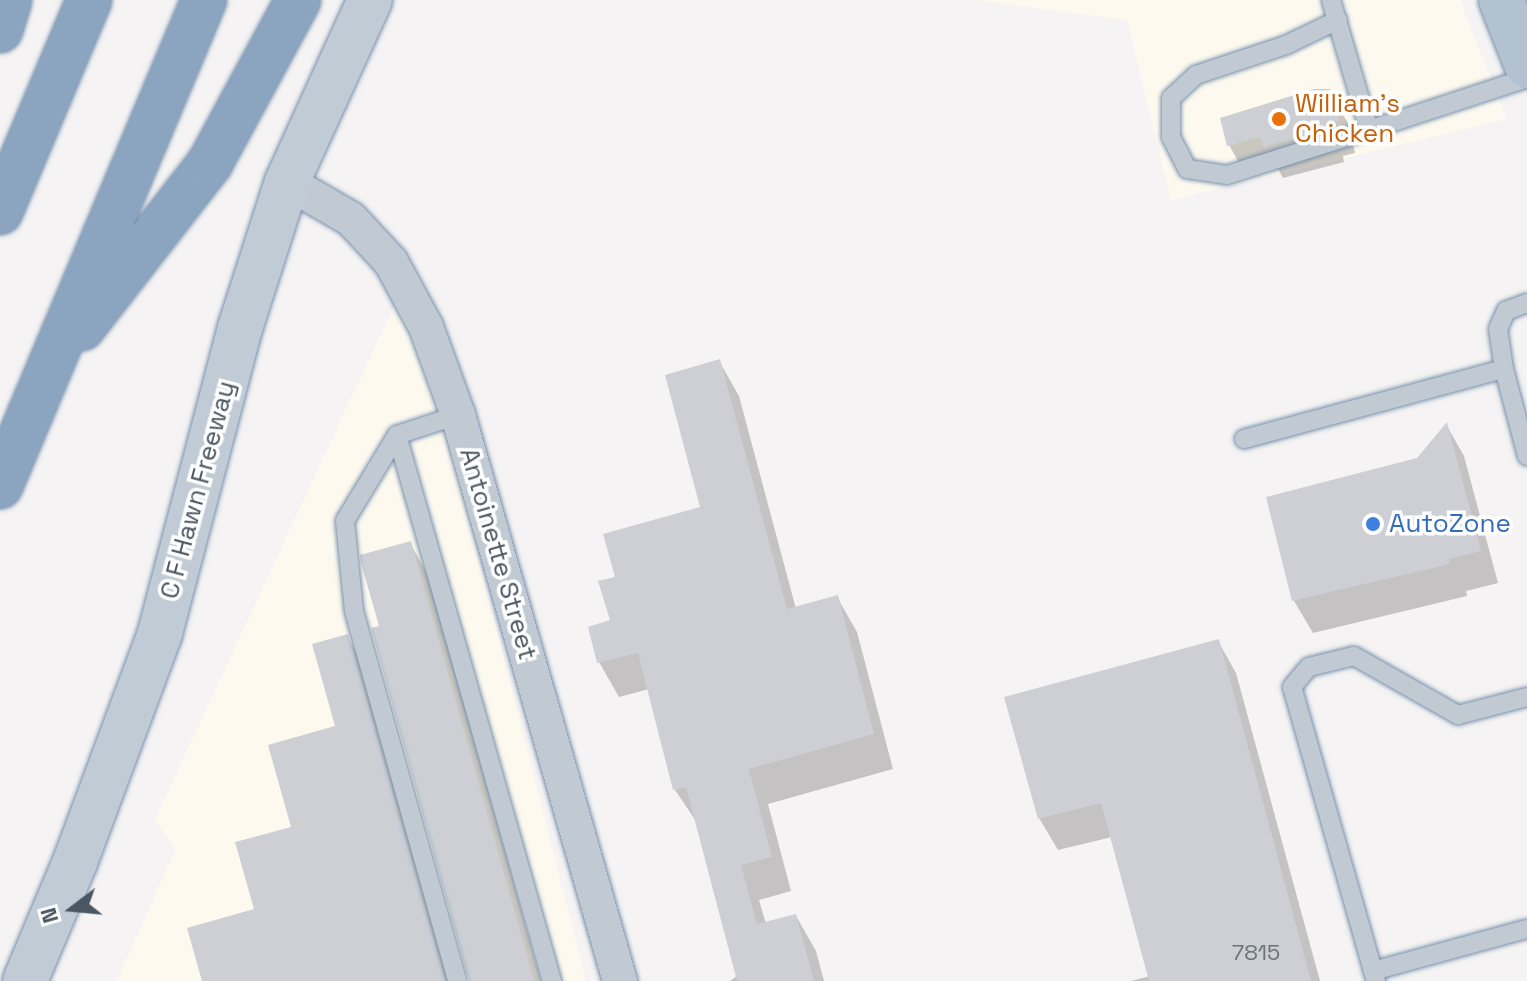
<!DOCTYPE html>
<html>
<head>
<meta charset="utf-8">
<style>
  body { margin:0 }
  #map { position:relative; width:1527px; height:981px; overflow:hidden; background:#f5f3f3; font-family:"Space Grotesk",sans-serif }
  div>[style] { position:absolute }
  .commercial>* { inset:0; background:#fdf9ef }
  .shadow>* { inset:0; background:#0003 }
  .building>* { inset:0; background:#cdcfd5 }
  .roads { filter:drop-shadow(0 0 2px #7690ad) drop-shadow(0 0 2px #7690ad) }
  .lane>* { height:18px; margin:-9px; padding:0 9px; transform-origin:9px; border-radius:9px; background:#c1cad2 }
  .street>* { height:34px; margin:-17px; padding:0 17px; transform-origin:17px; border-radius:17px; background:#c1cad2 }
  .secondary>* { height:44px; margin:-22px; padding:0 22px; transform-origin:22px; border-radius:22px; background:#c1cbd6 }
  .primary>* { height:44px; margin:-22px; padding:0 22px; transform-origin:22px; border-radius:22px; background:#b3c2d1 }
  .highway>* { height:44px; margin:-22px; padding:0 22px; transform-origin:22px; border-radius:22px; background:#8ba5c1 }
  .dots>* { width:22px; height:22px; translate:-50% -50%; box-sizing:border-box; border:4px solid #fff; border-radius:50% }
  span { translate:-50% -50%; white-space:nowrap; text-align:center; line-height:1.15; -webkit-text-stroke:7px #fff; paint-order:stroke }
  .number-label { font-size:22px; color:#6b747e }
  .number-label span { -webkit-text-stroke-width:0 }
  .food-label { font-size:26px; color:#c56008 }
  .left { translate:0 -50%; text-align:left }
  .street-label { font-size:26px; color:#4a5661 }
  .shop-label { font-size:26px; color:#366cbe }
  .north { position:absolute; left:32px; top:869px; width:80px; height:80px; -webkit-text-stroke:6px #fff; paint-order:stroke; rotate:254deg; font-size:22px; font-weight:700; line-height:32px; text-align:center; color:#4a5661 }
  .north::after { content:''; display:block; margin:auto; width:28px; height:36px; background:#4a5661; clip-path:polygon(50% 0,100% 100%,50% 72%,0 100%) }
</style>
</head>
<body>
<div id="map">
  <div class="commercial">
    <i style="clip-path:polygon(975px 0,1460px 0,1507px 119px,1171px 200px,1127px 20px)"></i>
    <i style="clip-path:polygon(407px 278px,586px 981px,117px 981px,175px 850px,155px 819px)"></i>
  </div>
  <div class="shadow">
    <i style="clip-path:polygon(1329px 91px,1348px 123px,1355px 153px,1343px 156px,1344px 162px,1283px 178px,1278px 169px,1247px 177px,1229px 145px)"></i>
    <i style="clip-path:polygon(719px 361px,739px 396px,796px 609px,837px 597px,857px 632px,893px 769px,768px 804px,791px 891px,759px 900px,766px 924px,796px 916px,816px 951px,824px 981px,730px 981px,737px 976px,698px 824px,675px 790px,649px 689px,619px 697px,599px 662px,612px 622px,617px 579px,703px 508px)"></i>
    <i style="clip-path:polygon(1447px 426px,1464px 456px,1498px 583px,1466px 591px,1467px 596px,1313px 633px,1294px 601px,1268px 498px,1418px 460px)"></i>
    <i style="clip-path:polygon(410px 543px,428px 575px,541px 981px,470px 981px,381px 627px)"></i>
    <i style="clip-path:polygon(347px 636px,365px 668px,452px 981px,204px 981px,256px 910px,338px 728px)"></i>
    <i style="clip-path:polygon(1218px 641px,1236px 673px,1320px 981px,1131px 981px,1150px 976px,1112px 837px,1058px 850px,1039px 818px)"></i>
  </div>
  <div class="building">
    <i style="clip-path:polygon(1314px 89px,1330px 89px,1339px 121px,1326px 124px,1328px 130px,1263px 147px,1261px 137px,1227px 146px,1220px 118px)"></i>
    <i style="clip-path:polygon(720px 359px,787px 609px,838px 595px,874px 734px,749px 769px,772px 857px,741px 865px,757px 924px,796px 914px,814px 981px,737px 981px,686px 787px,673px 790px,638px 653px,597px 663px,588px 627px,610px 620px,598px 581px,615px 577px,603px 534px,700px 507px,665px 375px)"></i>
    <i style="clip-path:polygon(1447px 422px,1481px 551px,1449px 559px,1450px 564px,1292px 601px,1266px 497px,1417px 458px)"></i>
    <i style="clip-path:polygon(411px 541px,534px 981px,469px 981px,371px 628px,379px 626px,361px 563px,360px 555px)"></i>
    <i style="clip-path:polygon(348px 634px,445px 981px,202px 981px,187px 928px,254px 909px,235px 842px,291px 827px,268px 745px,335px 726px,312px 644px)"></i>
    <i style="clip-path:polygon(1219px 639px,1277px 854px,1311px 981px,1149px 981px,1101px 803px,1038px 819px,1004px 697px)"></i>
  </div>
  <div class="roads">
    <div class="lane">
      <i style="left:1331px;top:0;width:135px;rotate:73.7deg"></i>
      <i style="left:1369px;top:130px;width:166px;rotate:-18.2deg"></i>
      <i style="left:1338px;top:20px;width:58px;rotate:154.3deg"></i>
      <i style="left:1286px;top:45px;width:95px;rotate:161.6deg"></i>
      <i style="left:1196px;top:75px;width:34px;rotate:137deg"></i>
      <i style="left:1171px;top:98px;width:39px;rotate:90deg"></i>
      <i style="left:1171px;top:137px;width:36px;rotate:63deg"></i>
      <i style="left:1187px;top:169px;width:40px;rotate:8.5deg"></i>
      <i style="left:1227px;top:175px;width:149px;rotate:-17.6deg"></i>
      <i style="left:1504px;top:369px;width:90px;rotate:75.2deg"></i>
      <i style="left:458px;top:415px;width:64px;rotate:161.8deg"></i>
      <i style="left:397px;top:435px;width:568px;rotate:74.15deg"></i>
      <i style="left:397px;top:435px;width:100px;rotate:121.2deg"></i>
      <i style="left:345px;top:521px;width:90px;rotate:84.3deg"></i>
      <i style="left:354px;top:611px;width:384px;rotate:74.4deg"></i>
      <i style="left:1244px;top:439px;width:269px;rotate:-15.1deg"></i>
      <i style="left:1504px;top:369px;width:40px;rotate:-98.5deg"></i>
      <i style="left:1498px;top:329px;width:20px;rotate:-66deg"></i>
      <i style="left:1506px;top:311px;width:22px;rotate:-21deg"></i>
      <i style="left:1373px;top:971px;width:295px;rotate:-105.9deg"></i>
      <i style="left:1292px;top:687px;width:26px;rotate:-50deg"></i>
      <i style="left:1309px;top:667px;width:46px;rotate:-13.7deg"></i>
      <i style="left:1354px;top:656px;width:120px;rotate:29.6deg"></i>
      <i style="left:1458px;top:715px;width:71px;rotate:-14.6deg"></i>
      <i style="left:1376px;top:981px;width:10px;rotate:-107deg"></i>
      <i style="left:1373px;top:971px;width:160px;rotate:-15.3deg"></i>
    </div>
    <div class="street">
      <i style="left:287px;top:182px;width:74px;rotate:30deg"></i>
      <i style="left:351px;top:219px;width:59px;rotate:47.1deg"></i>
      <i style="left:391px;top:262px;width:74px;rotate:61.7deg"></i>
      <i style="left:426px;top:327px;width:94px;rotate:70deg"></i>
      <i style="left:458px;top:415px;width:589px;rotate:74.03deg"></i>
    </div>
    <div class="secondary">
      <i style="left:25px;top:981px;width:129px;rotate:-67.2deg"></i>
      <i style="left:75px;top:862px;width:244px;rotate:-69.6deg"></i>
      <i style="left:160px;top:633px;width:315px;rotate:-75.3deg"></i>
      <i style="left:240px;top:328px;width:153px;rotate:-72.2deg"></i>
      <i style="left:287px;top:182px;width:200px;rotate:-65.5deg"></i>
    </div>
    <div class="primary">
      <i style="left:1501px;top:0;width:71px;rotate:68.5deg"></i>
    </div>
    <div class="highway">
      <i style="left:0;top:30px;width:31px;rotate:-73deg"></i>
      <i style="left:0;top:212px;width:230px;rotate:-67.2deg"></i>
      <i style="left:82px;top:328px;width:209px;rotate:-52.2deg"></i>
      <i style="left:210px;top:163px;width:185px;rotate:-61.6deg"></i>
      <i style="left:0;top:486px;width:527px;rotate:-67.23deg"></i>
    </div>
  </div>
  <div class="dots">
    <i style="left:1279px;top:119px;background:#e8710a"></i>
    <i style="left:1373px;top:524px;background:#3f7fe0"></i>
  </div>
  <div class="number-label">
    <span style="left:1256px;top:953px">7815</span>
  </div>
  <div class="food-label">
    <span class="left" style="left:1295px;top:119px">William's<br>Chicken</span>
  </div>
  <div class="street-label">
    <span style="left:198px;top:490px;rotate:-75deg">C F Hawn Freeway</span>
    <span style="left:498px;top:554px;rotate:74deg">Antoinette Street</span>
  </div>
  <div class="shop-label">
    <span class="left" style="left:1389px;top:524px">AutoZone</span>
  </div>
  <div class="north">N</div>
</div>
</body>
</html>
